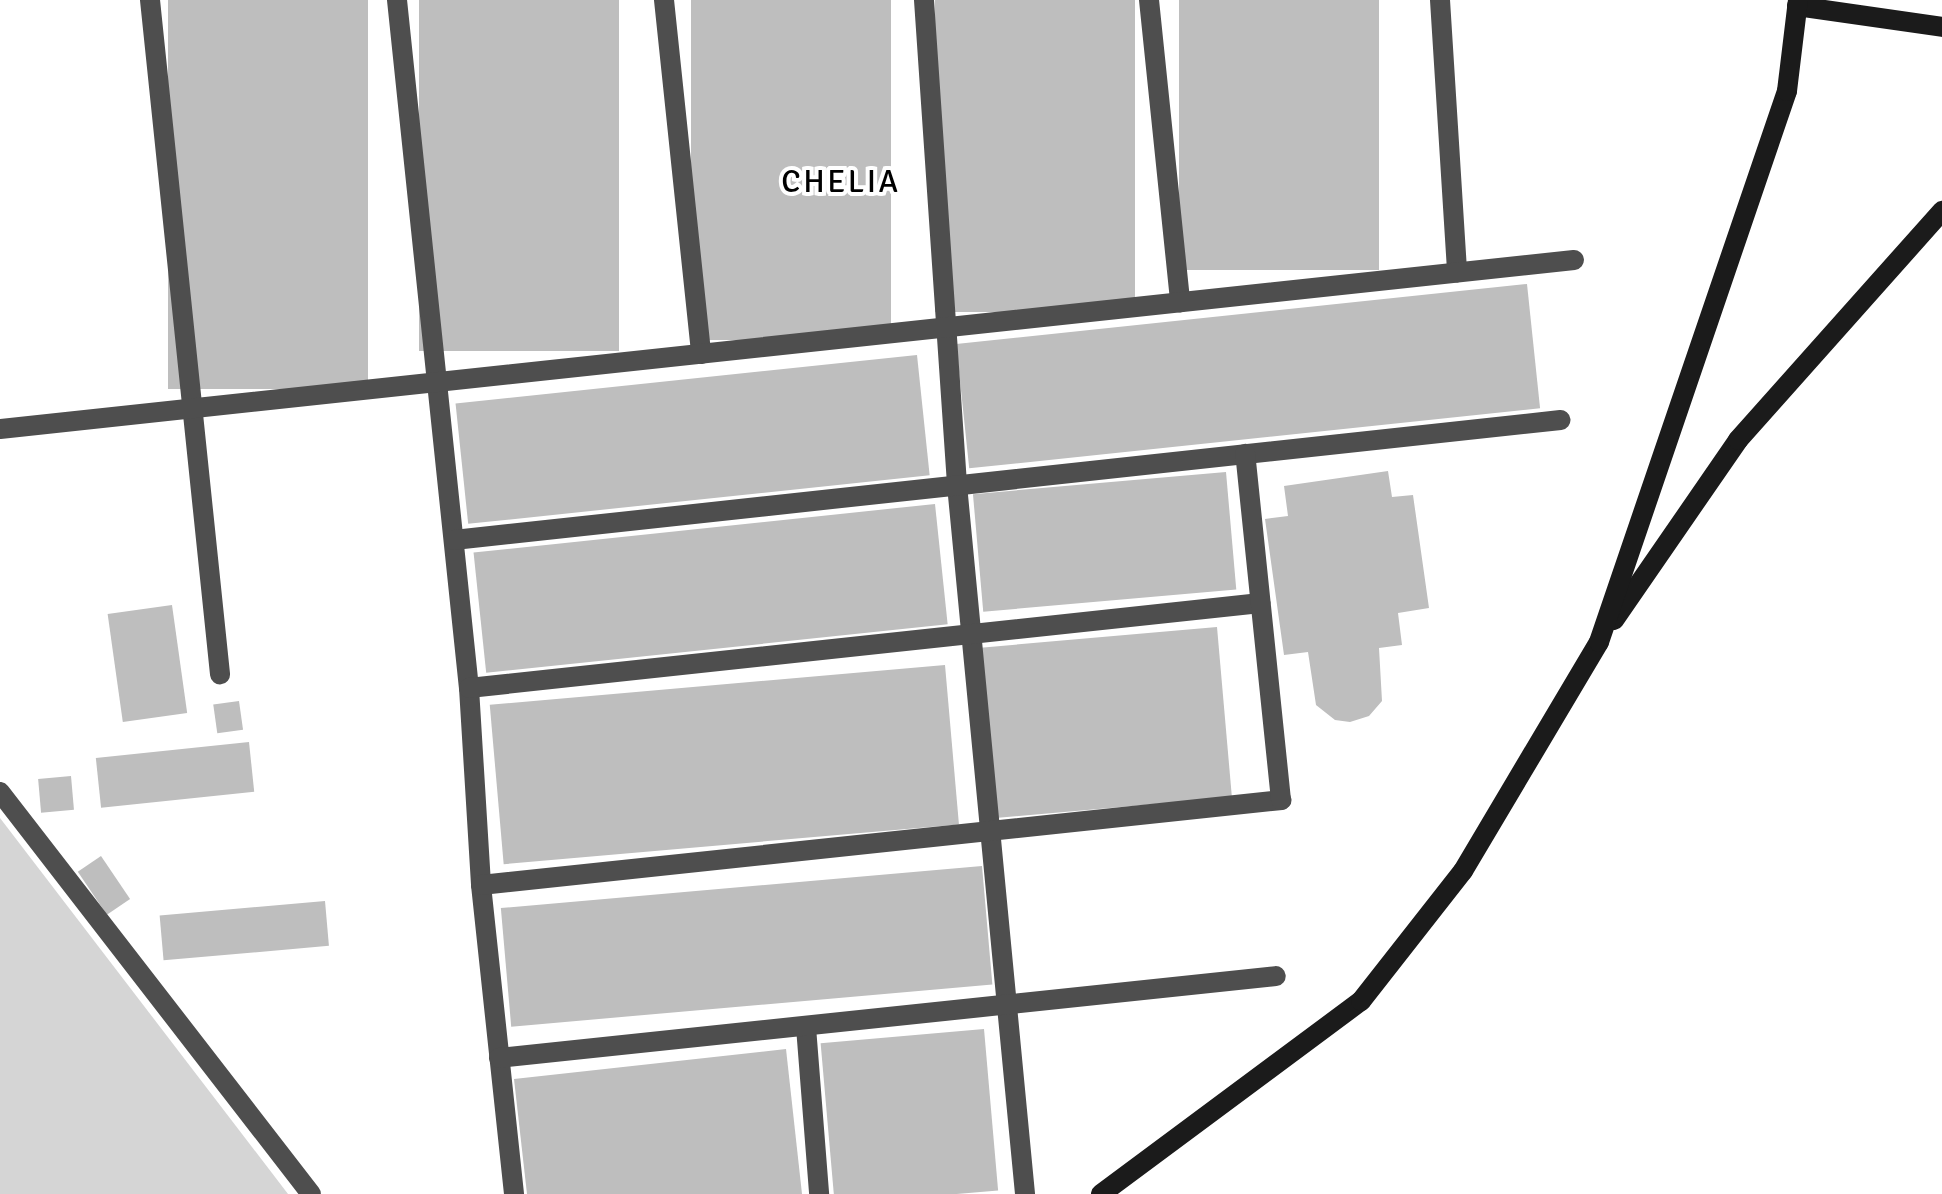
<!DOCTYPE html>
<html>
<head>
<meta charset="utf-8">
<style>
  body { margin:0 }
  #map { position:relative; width:1942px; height:1194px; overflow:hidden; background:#fff; font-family:Signika,sans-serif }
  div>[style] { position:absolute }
  .green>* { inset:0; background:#d5d5d5 }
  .building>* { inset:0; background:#bebebe; transform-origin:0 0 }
  .street>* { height:20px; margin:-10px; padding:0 10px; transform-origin:10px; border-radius:10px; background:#4e4e4e }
  .secondary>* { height:20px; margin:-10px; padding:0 10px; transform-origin:10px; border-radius:10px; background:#1b1b1b }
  span { translate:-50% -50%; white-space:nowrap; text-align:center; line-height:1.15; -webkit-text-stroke:8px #fff; paint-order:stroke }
  .quarter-label { font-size:32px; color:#000; letter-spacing:2.5px }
</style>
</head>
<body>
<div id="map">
  <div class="green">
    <i style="clip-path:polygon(0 818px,288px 1194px,0 1194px)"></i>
  </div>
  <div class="building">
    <i style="left:168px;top:0;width:200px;height:389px"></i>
    <i style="left:419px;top:0;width:200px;height:351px"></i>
    <i style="left:691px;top:0;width:200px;height:340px"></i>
    <i style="left:935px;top:0;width:200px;height:312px"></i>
    <i style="left:1179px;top:0;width:200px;height:270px"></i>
    <i style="left:1527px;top:284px;width:125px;height:574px;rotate:84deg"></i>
    <i style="left:917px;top:355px;width:121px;height:464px;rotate:84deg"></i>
    <i style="clip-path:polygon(1388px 471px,1392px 497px,1413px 495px,1429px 608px,1398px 613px,1402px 645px,1379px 648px,1382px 701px,1369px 716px,1350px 722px,1335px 720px,1316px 705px,1308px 652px,1284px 655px,1265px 519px,1288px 516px,1284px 486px)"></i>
    <i style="left:1226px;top:472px;width:118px;height:254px;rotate:85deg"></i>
    <i style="left:935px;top:504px;width:121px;height:464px;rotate:84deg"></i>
    <i style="left:172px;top:605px;width:109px;height:65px;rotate:82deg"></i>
    <i style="left:1217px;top:627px;width:171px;height:240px;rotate:85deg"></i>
    <i style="left:945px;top:665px;width:160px;height:457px;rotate:85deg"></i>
    <i style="left:239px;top:701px;width:29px;height:26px;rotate:82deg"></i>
    <i style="left:249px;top:742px;width:50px;height:154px;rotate:84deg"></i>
    <i style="left:71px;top:776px;width:34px;height:33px;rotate:85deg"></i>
    <i style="left:101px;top:856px;width:52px;height:28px;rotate:56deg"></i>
    <i style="left:982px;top:866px;width:119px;height:483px;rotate:85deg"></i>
    <i style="left:325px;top:901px;width:45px;height:166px;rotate:85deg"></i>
    <i style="left:984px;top:1029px;width:162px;height:164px;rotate:85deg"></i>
    <i style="clip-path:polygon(786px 1049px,802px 1194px,527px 1194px,514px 1079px)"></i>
  </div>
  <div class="street">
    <i style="left:150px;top:0;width:678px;rotate:84.07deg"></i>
    <i style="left:397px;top:0;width:692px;rotate:84.03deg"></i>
    <i style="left:469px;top:688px;width:197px;rotate:86.5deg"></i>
    <i style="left:481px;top:885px;width:311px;rotate:83.9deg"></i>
    <i style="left:664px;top:0;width:356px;rotate:84deg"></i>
    <i style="left:924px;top:0;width:486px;rotate:86.1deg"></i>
    <i style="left:957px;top:485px;width:712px;rotate:84.52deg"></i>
    <i style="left:1149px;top:0;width:304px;rotate:84.1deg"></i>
    <i style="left:1440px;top:0;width:273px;rotate:86.4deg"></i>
    <i style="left:0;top:429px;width:1583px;rotate:-6.13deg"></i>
    <i style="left:454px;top:540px;width:1113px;rotate:-6.19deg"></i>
    <i style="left:469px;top:688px;width:796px;rotate:-6.13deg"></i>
    <i style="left:0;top:792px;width:508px;rotate:52.27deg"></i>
    <i style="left:481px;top:885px;width:805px;rotate:-6.06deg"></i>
    <i style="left:1281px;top:800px;width:348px;rotate:-95.9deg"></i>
    <i style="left:806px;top:1027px;width:168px;rotate:85.5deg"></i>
    <i style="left:499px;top:1058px;width:781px;rotate:-6.02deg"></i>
  </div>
  <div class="secondary">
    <i style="left:1797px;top:6px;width:147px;rotate:8.2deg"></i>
    <i style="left:1614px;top:620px;width:219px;rotate:-55.4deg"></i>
    <i style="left:1738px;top:440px;width:307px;rotate:-48.3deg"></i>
    <i style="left:1101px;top:1194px;width:324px;rotate:-36.6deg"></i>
    <i style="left:1361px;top:1001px;width:165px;rotate:-51.9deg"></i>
    <i style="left:1463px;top:871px;width:266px;rotate:-59.3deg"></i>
    <i style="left:1599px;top:642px;width:582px;rotate:-71.16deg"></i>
    <i style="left:1787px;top:91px;width:92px;rotate:-83.1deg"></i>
  </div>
  <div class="quarter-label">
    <span style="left:841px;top:182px">CHELIA</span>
  </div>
</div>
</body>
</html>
